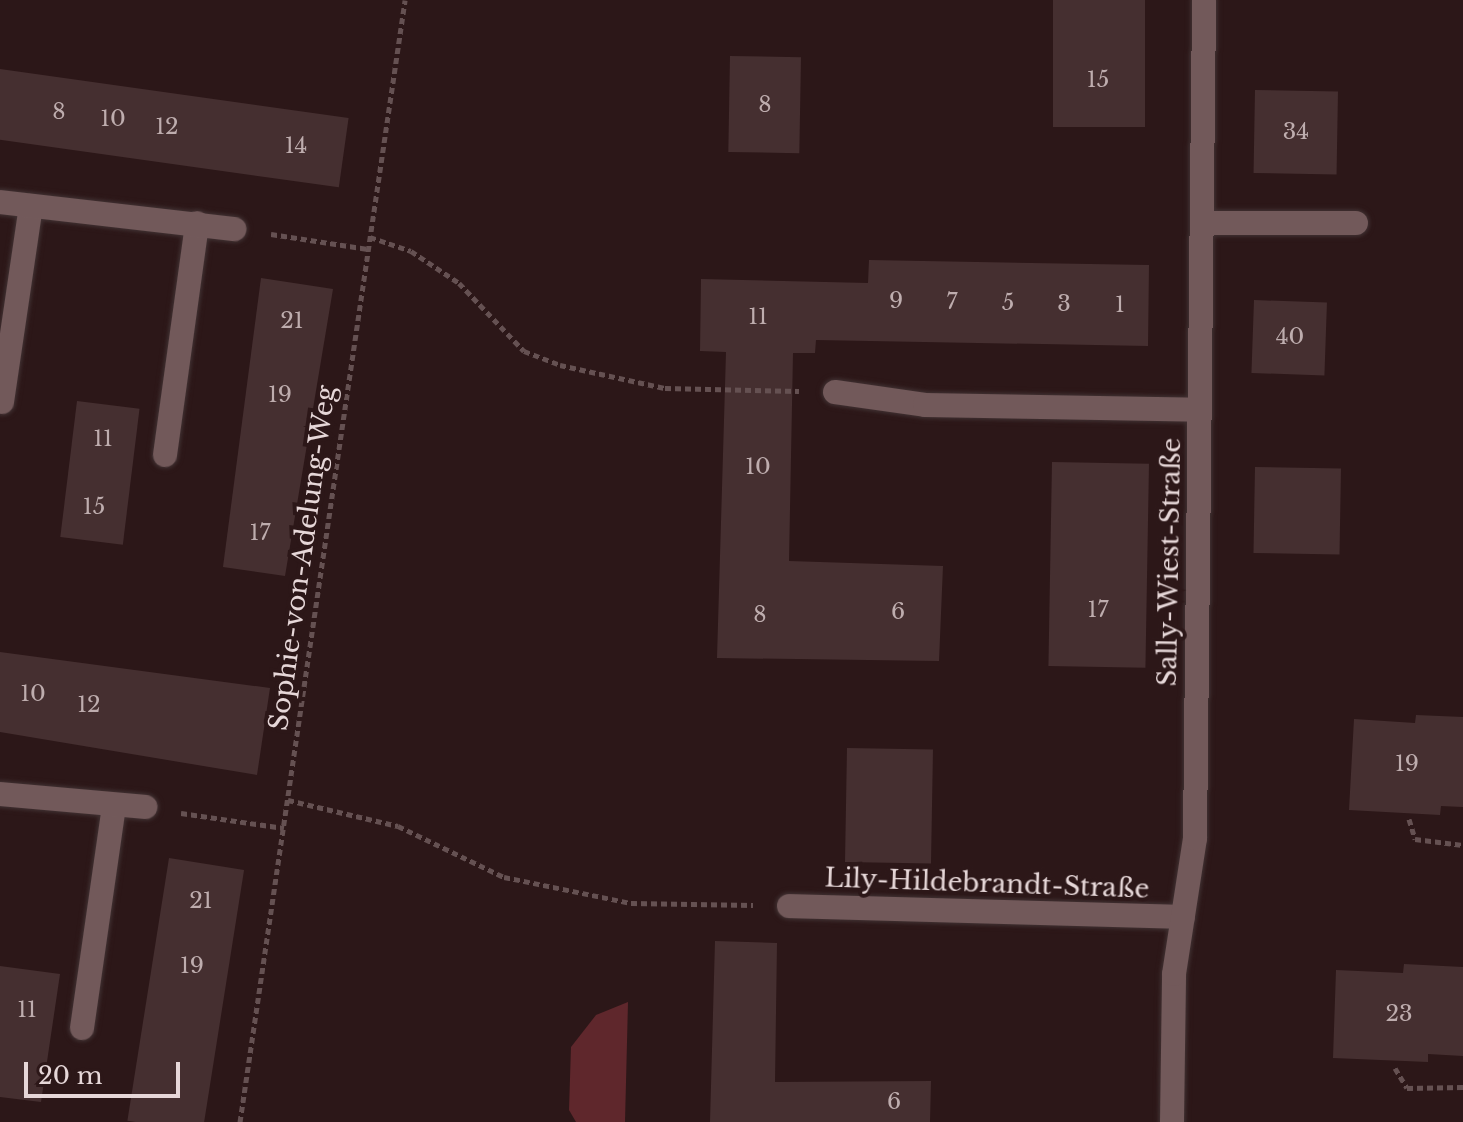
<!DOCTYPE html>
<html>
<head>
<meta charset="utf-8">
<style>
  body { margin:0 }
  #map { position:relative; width:1463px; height:1122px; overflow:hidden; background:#2c1718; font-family:"Libre Baskerville",serif }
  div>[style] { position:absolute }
  .green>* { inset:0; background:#5f272c }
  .building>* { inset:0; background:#452f30; transform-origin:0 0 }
  .path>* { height:5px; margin-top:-2.5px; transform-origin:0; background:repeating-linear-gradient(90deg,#655152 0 6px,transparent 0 10px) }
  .roads { filter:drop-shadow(0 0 2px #413233) drop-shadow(0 0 2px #413233) }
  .service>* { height:24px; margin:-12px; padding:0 12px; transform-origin:12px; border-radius:12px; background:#72595a }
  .minor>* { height:24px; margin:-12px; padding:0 12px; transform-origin:12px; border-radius:12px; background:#72595a }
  span { translate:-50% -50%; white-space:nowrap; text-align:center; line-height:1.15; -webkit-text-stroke:8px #2c1718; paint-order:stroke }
  .number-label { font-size:22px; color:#beadae }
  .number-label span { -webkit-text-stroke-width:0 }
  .street-label { font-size:26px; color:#e6d7d8 }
  .scale { position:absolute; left:24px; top:1062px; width:156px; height:36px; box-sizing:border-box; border:4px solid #e6d7d8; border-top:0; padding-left:10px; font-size:24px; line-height:28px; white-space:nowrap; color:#e6d7d8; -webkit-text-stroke:6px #2c1718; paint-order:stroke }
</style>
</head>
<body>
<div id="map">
  <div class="green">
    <i style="clip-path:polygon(628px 1002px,625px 1122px,576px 1122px,569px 1110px,571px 1047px,596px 1015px)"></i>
  </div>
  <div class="building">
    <i style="left:1053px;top:0;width:92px;height:127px"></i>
    <i style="left:730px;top:56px;width:71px;height:96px;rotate:1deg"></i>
    <i style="left:0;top:69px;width:352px;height:70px;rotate:8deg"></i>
    <i style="left:1255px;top:90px;width:83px;height:83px;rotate:1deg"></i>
    <i style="clip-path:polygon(869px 260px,1149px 265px,1148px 346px,816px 340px,815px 353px,793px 353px,789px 561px,943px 566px,939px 661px,717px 658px,726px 352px,700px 351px,701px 279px,868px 283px)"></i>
    <i style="clip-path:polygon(261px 278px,333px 289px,285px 576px,223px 567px)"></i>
    <i style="left:1254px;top:300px;width:73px;height:73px;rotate:2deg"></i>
    <i style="left:77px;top:401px;width:63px;height:137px;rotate:7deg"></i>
    <i style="left:1052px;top:462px;width:97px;height:204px;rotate:1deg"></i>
    <i style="left:1255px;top:467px;width:86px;height:86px;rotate:1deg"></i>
    <i style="clip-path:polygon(0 652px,270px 688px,257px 775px,0 732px)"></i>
    <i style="clip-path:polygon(1416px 715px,1463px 717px,1463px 807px,1441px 806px,1440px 815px,1349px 810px,1354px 719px,1415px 723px)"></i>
    <i style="left:847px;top:748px;width:86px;height:114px;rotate:1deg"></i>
    <i style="left:169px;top:858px;width:76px;height:266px;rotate:9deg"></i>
    <i style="clip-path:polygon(715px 941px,777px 943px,775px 1082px,931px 1081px,930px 1122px,710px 1122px)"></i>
    <i style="clip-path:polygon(1404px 964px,1463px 967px,1463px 1056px,1428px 1054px,1428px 1062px,1333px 1058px,1336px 970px,1403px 973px)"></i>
    <i style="clip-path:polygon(0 966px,60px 974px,41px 1102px,0 1097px)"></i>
  </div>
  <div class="path">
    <i style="left:271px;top:234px;width:98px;rotate:8.8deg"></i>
    <i style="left:370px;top:237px;width:43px;rotate:18.9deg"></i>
    <i style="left:411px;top:251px;width:58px;rotate:33.7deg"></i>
    <i style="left:459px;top:283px;width:94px;rotate:46.3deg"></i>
    <i style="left:524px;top:351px;width:39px;rotate:21deg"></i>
    <i style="left:560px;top:365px;width:107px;rotate:12.4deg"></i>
    <i style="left:665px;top:388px;width:134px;rotate:1.3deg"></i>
    <i style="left:288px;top:800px;width:113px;rotate:13.3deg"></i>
    <i style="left:398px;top:826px;width:118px;rotate:25.7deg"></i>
    <i style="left:504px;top:877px;width:130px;rotate:11.6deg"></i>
    <i style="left:631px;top:903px;width:122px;rotate:0.9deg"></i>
    <i style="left:181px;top:813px;width:104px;rotate:8.3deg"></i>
    <i style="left:1409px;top:819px;width:21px;rotate:73deg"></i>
    <i style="left:1415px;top:839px;width:48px;rotate:7.1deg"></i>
    <i style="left:1395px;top:1068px;width:23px;rotate:59deg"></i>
    <i style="left:1407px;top:1088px;width:56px;rotate:-1deg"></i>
    <i style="left:240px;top:1122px;width:1134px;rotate:-81.63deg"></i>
  </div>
  <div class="roads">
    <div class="service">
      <i style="left:1202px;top:223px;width:154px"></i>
      <i style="left:2px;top:402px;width:198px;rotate:-81.6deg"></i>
      <i style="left:165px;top:455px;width:234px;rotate:-82.1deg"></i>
      <i style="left:82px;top:1028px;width:225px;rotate:-81.8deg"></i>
    </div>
    <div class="minor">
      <i style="left:0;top:202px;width:236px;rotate:6.6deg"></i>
      <i style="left:835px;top:392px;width:91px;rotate:8.2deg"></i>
      <i style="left:925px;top:405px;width:275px;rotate:1deg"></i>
      <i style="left:0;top:794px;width:146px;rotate:5.1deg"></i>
      <i style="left:789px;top:906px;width:394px;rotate:1.6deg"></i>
      <i style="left:1172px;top:1122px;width:148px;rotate:-89.2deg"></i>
      <i style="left:1174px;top:974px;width:138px;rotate:-81.2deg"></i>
      <i style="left:1195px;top:838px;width:838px;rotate:-89.38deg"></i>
    </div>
  </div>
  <div class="number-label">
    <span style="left:1098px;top:80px">15</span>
    <span style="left:765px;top:105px">8</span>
    <span style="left:59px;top:112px">8</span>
    <span style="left:113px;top:119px">10</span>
    <span style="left:167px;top:127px">12</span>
    <span style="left:1296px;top:132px">34</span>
    <span style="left:296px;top:146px">14</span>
    <span style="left:896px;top:301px">9</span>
    <span style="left:952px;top:302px">7</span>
    <span style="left:1008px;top:303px">5</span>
    <span style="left:1064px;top:304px">3</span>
    <span style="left:1120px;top:305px">1</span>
    <span style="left:758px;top:317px">11</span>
    <span style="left:292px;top:321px">21</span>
    <span style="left:1290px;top:337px">40</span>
    <span style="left:280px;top:395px">19</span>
    <span style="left:103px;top:439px">11</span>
    <span style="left:758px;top:467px">10</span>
    <span style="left:94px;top:507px">15</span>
    <span style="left:260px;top:533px">17</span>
    <span style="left:1098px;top:610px">17</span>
    <span style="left:898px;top:612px">6</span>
    <span style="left:760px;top:615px">8</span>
    <span style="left:33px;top:694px">10</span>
    <span style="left:89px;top:705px">12</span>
    <span style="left:1407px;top:764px">19</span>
    <span style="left:201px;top:901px">21</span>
    <span style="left:192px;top:966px">19</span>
    <span style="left:27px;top:1010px">11</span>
    <span style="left:1399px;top:1014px">23</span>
    <span style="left:894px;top:1102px">6</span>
  </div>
  <div class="street-label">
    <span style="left:303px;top:558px;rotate:-82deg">Sophie-von-Adelung-Weg</span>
    <span style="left:1170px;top:562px;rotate:-89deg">Sally-Wiest-Straße</span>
    <span style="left:987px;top:884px;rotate:2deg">Lily-Hildebrandt-Straße</span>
  </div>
  <div class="scale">20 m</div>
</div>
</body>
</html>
